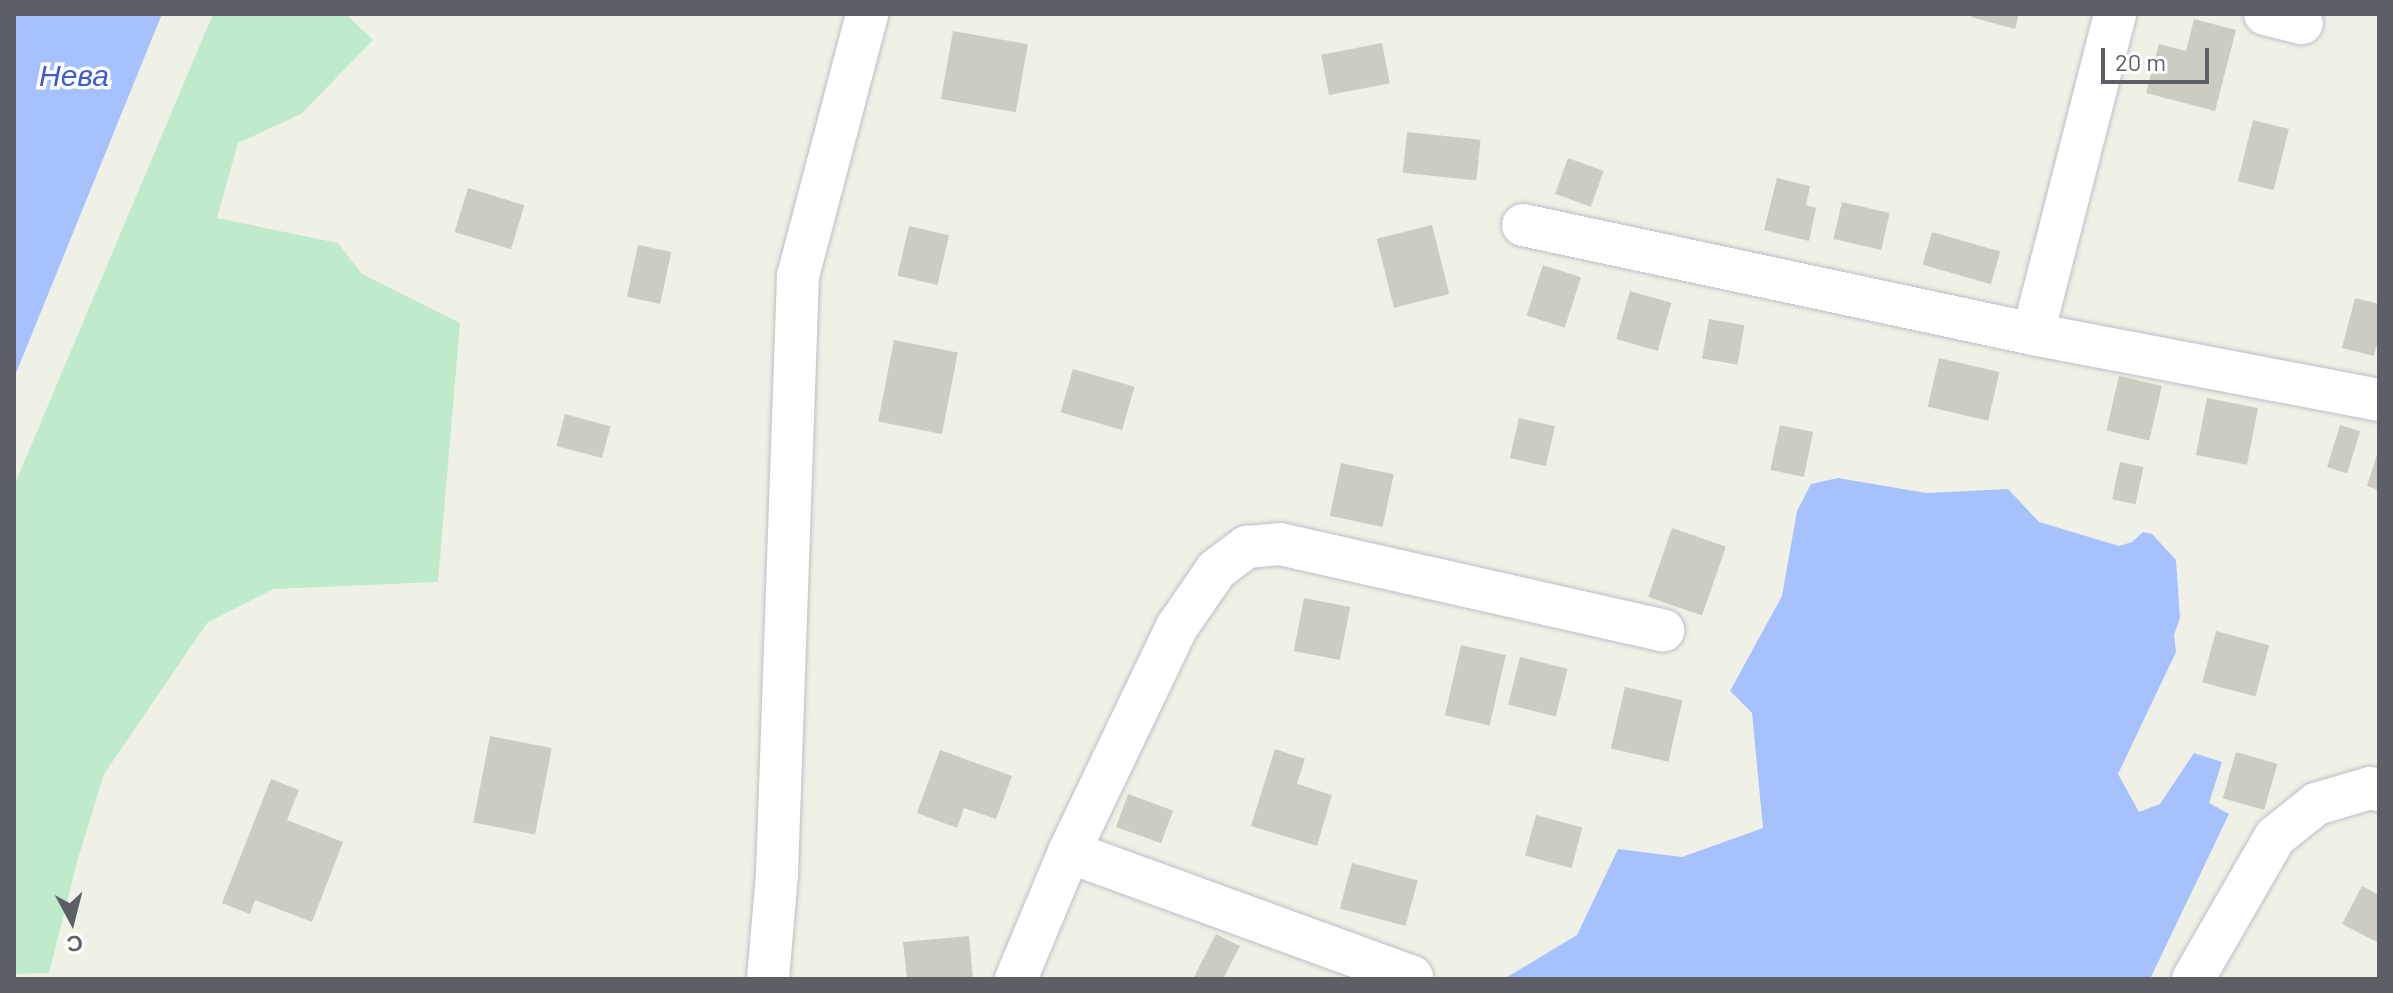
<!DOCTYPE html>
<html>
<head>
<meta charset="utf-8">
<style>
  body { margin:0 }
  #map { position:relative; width:2393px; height:993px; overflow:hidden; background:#f0f1e6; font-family:Barlow,sans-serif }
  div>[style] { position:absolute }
  .green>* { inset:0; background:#c0eacc }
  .water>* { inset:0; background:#a7c1ff }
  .building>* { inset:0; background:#ccccc2; transform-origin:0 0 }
  .roads { filter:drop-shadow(0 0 2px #bdbec5) drop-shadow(0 0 2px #bdbec5) }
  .street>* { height:42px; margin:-21px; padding:0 21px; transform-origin:21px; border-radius:21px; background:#fff }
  span { translate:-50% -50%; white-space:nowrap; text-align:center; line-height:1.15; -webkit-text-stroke:7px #fff; paint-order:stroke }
  .water-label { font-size:30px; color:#3d5dcf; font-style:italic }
  .frame { position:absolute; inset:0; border:16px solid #5d5f67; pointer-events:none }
  .north { position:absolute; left:32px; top:881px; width:80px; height:80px; -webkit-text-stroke:6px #fff; paint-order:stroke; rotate:173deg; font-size:22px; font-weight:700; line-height:32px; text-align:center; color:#5d5f67 }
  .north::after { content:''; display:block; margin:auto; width:28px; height:36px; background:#5d5f67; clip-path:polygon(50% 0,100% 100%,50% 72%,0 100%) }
  .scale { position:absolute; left:2101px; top:48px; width:108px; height:36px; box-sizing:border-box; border:4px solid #5d5f67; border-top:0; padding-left:10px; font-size:24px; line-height:28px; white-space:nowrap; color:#5d5f67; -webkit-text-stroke:6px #fff; paint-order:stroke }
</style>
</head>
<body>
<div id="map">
  <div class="green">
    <i style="clip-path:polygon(213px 14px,346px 14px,373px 40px,301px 114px,238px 143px,217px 218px,338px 243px,362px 274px,460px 323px,438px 582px,273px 589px,207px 623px,104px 774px,77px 862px,49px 973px,14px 974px,14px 486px)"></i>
  </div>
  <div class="water">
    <i style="clip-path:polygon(14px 14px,162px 14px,14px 378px)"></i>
    <i style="clip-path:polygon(1838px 478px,1926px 493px,2008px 489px,2039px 522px,2119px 546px,2132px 542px,2143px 532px,2152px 534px,2176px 560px,2180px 618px,2174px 635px,2176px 652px,2118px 774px,2139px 812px,2160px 804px,2194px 753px,2222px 762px,2209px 803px,2229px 814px,2150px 979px,1504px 979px,1577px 935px,1618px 849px,1682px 857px,1763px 828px,1752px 713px,1730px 691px,1782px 596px,1797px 511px,1811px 484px)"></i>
  </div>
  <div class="building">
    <i style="clip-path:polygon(1972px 14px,2019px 14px,2015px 29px,1971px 17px)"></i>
    <i style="clip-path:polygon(2194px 19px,2236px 30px,2215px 111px,2146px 93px,2159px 44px,2186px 51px)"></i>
    <i style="left:953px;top:31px;width:76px;height:69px;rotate:10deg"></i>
    <i style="left:1382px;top:43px;width:41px;height:62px;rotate:79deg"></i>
    <i style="left:2253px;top:120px;width:37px;height:63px;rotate:14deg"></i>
    <i style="left:1407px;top:132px;width:74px;height:41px;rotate:6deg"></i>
    <i style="left:1568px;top:158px;width:38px;height:38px;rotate:20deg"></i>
    <i style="clip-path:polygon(1777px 178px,1810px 186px,1806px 205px,1816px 208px,1809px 241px,1764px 230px)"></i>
    <i style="left:468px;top:188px;width:59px;height:46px;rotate:17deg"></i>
    <i style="left:1842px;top:202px;width:49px;height:38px;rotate:13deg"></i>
    <i style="left:1432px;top:225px;width:71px;height:57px;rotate:76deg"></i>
    <i style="left:909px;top:226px;width:41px;height:51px;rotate:13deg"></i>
    <i style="left:1932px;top:232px;width:71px;height:34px;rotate:16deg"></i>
    <i style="left:638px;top:245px;width:34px;height:53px;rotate:12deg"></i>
    <i style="left:1543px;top:265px;width:40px;height:53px;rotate:18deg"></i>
    <i style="left:1630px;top:291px;width:43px;height:50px;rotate:16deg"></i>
    <i style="clip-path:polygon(2355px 298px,2379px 304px,2379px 347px,2376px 347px,2374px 356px,2342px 348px)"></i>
    <i style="left:1709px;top:319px;width:36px;height:40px;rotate:10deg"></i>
    <i style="left:894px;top:340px;width:65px;height:83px;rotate:11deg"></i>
    <i style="left:1939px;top:358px;width:62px;height:50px;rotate:13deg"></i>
    <i style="left:1073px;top:369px;width:64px;height:45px;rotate:16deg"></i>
    <i style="left:2119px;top:376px;width:44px;height:56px;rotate:13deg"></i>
    <i style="left:2207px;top:398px;width:52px;height:58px;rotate:11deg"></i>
    <i style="left:565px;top:414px;width:47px;height:33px;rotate:15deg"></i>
    <i style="left:1519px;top:418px;width:37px;height:41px;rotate:13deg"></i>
    <i style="left:1780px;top:425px;width:34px;height:46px;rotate:12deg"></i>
    <i style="left:2340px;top:425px;width:21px;height:44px;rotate:17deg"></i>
    <i style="clip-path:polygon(2378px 452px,2379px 452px,2379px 490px,2367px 486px)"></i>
    <i style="left:2120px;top:462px;width:24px;height:38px;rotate:12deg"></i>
    <i style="left:1341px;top:463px;width:54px;height:54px;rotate:12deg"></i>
    <i style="left:1672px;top:528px;width:57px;height:73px;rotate:19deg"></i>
    <i style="left:1304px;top:598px;width:47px;height:54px;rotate:11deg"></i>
    <i style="left:2216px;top:631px;width:55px;height:53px;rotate:15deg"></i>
    <i style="left:1461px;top:645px;width:46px;height:72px;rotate:13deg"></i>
    <i style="left:1520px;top:657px;width:49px;height:49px;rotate:14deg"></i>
    <i style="left:1625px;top:687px;width:59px;height:63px;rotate:13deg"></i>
    <i style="left:490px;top:736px;width:63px;height:88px;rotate:11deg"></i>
    <i style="clip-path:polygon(1275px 749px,1305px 759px,1297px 784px,1332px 795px,1317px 846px,1251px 826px)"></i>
    <i style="clip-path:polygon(940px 750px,1012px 776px,996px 819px,964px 808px,957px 828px,917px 813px)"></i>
    <i style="left:2236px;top:752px;width:43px;height:48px;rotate:16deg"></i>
    <i style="clip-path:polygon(271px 779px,299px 790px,287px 820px,343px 842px,312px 922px,255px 900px,250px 914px,222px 903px)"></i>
    <i style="left:1128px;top:794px;width:48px;height:35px;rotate:20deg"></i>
    <i style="left:1536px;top:815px;width:48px;height:42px;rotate:15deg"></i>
    <i style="left:1352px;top:863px;width:68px;height:47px;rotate:15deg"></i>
    <i style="clip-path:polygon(2362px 886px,2379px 895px,2379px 943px,2342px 924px)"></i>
    <i style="clip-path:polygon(1216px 934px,1240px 946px,1223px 979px,1193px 979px)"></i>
    <i style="clip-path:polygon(969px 936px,973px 979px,907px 979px,903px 942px)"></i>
  </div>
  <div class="roads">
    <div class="street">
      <i style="left:2265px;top:14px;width:38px;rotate:14deg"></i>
      <i style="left:1523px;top:225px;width:522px;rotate:12.06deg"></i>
      <i style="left:2033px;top:334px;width:352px;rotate:10.8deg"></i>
      <i style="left:2033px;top:334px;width:330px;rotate:-75.6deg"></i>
      <i style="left:1069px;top:852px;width:365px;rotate:20deg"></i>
      <i style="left:768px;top:979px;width:105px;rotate:-85.1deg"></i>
      <i style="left:777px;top:874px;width:598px;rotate:-87.99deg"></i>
      <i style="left:798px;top:276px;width:271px;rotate:-75.2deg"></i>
      <i style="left:1016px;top:979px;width:138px;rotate:-67.3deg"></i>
      <i style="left:1069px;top:852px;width:250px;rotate:-64.4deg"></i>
      <i style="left:1177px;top:627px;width:69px;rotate:-55.6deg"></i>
      <i style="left:1216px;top:570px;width:39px;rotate:-37deg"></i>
      <i style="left:1247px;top:547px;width:33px;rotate:-5deg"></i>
      <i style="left:1280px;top:544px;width:393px;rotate:12.7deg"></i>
      <i style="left:2193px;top:979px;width:164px;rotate:-60deg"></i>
      <i style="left:2275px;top:837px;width:53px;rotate:-38.8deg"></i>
      <i style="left:2316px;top:804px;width:56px;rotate:-16.5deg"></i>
      <i style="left:2370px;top:788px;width:9px;rotate:13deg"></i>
    </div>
  </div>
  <div class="water-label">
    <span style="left:74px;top:74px">Нева</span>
  </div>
  <div class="frame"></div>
  <div class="north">С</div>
  <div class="scale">20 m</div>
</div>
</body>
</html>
